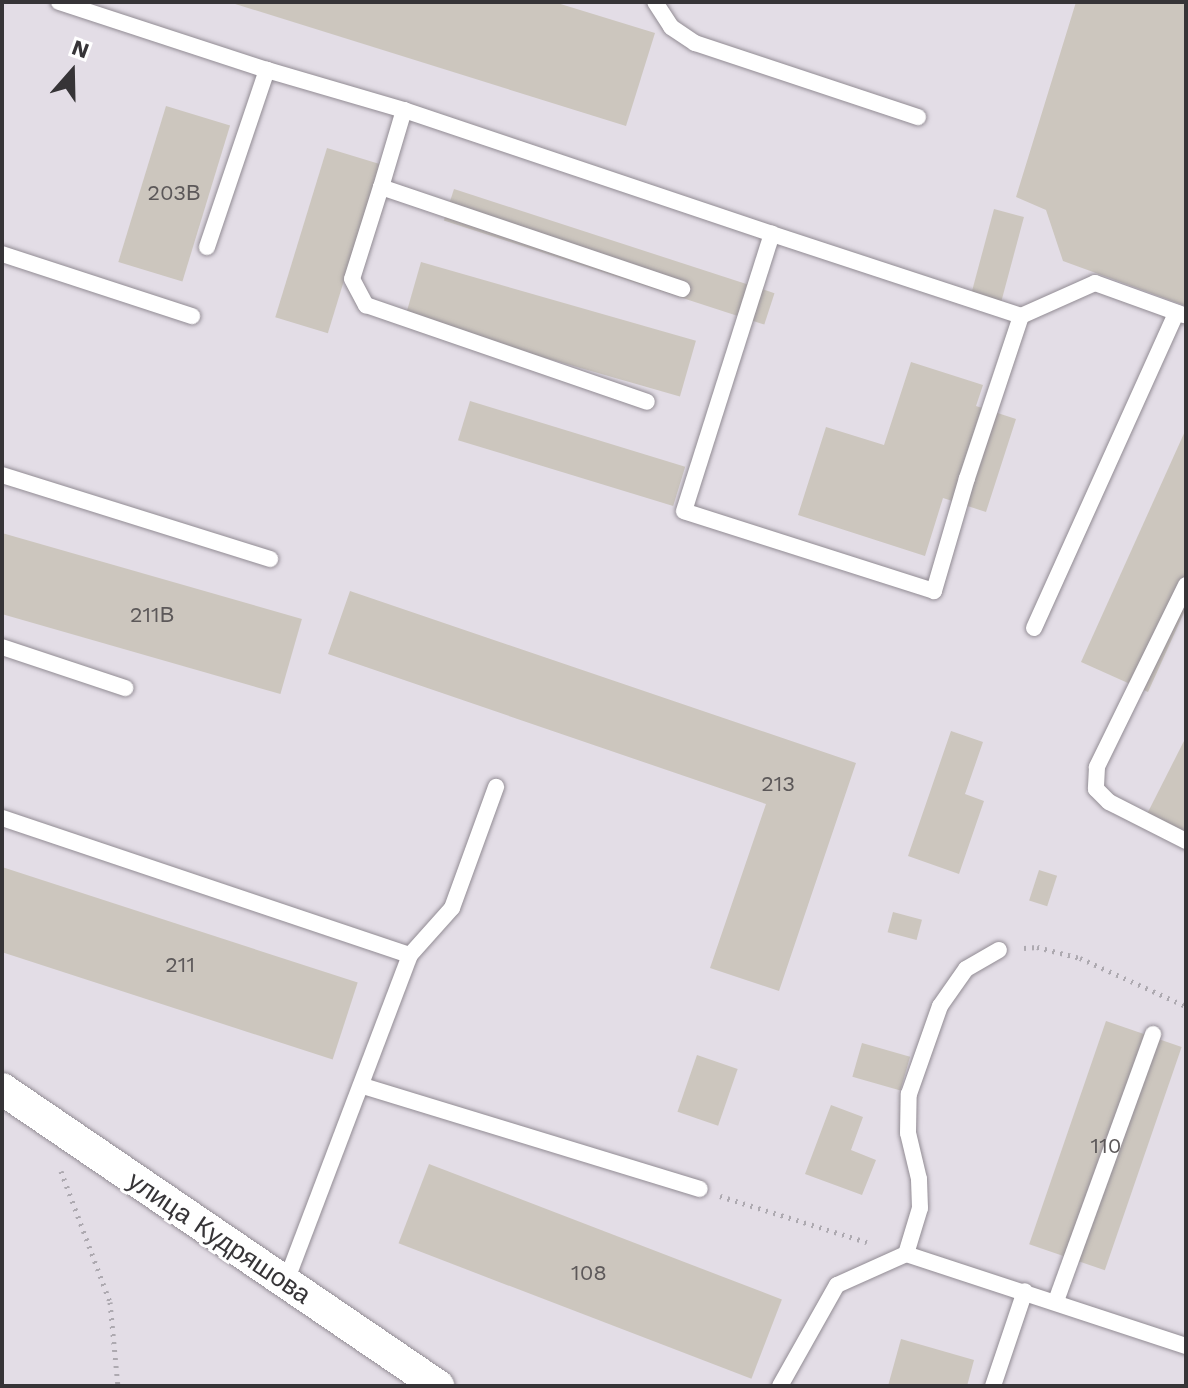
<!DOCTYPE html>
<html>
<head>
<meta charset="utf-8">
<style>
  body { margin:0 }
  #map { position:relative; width:1188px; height:1388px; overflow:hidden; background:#e3dde6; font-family:"Work Sans",sans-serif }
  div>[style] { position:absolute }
  .building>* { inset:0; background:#ccc6be; transform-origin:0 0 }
  .path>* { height:5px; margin-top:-2.5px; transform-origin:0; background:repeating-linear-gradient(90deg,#ada9b0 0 2px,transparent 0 8px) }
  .roads { filter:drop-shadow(0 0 2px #928c94) drop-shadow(0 0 2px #928c94) }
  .service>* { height:16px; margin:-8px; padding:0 8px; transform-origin:8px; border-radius:8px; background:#fff }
  .minor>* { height:32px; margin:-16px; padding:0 16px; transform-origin:16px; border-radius:16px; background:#fff }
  span { translate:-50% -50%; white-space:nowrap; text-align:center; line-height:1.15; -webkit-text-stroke:6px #fff; paint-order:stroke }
  .number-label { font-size:22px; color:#5c5859 }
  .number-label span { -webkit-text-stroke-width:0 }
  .street-label { font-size:26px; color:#363437 }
  .frame { position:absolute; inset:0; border:4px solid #363437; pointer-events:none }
  .north { position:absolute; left:32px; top:32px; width:80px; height:80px; -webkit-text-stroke:6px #fff; paint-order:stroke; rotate:20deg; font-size:22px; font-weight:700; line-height:32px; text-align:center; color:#363437 }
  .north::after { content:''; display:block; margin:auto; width:28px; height:36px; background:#363437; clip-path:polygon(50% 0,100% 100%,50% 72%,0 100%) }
</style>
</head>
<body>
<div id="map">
  <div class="building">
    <i style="clip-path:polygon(554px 2px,655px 33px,626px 126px,232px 3px)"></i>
    <i style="clip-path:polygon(1076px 2px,1186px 2px,1186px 306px,1063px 261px,1046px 210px,1016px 197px)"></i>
    <i style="left:166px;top:106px;width:67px;height:163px;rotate:17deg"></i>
    <i style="left:327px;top:148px;width:55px;height:177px;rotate:17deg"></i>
    <i style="left:454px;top:189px;width:337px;height:33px;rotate:18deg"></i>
    <i style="left:994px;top:209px;width:31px;height:87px;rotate:15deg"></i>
    <i style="left:421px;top:262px;width:286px;height:58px;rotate:16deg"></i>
    <i style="clip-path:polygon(911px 362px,983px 385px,976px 406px,1016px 419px,986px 512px,943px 498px,925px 556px,798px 515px,826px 427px,884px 445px)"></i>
    <i style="left:470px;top:401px;width:225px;height:41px;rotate:17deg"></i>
    <i style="clip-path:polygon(1186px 429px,1186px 608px,1148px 692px,1081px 662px)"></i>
    <i style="left:2px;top:533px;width:312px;height:78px;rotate:16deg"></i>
    <i style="clip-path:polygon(350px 591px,856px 763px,779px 991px,710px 968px,766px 804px,328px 654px)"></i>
    <i style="clip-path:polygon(951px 731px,983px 742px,965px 794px,984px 801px,959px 874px,908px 856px)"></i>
    <i style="clip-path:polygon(1186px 737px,1186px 837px,1146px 816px)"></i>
    <i style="left:2px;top:867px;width:374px;height:81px;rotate:18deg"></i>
    <i style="left:1039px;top:870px;width:19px;height:32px;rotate:18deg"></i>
    <i style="left:893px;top:912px;width:30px;height:21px;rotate:15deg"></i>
    <i style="left:1106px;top:1021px;width:80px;height:236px;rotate:19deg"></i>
    <i style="left:862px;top:1043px;width:50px;height:35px;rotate:16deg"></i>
    <i style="left:697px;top:1055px;width:43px;height:60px;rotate:19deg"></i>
    <i style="clip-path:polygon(831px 1105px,863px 1117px,851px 1150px,876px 1160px,862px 1195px,805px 1174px)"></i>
    <i style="left:429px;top:1164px;width:378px;height:85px;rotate:21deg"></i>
    <i style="clip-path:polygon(901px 1339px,974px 1360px,967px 1386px,888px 1386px)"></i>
  </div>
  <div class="path">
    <i style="left:1024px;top:948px;width:13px;rotate:-4deg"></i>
    <i style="left:1037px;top:947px;width:44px;rotate:14.3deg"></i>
    <i style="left:1080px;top:958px;width:116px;rotate:24.4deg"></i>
    <i style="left:61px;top:1171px;width:140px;rotate:69.5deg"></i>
    <i style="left:110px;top:1302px;width:84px;rotate:84.6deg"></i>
    <i style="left:720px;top:1196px;width:154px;rotate:17.4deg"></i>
  </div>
  <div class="roads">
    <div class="service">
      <i style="left:59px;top:2px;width:219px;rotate:18.1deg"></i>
      <i style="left:267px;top:70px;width:143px;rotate:16.3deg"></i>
      <i style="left:404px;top:110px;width:388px;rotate:18.6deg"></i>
      <i style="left:655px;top:2px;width:30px;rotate:57deg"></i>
      <i style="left:671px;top:27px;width:29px;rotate:34deg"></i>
      <i style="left:695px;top:43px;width:235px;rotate:18.4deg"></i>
      <i style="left:404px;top:110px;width:80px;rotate:106.6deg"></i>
      <i style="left:381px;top:187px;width:318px;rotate:18.7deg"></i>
      <i style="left:381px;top:187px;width:96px;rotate:107.5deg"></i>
      <i style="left:352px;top:279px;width:30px;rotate:62deg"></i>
      <i style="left:366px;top:305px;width:297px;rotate:19deg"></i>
      <i style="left:772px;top:234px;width:262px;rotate:18.2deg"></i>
      <i style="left:1021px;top:316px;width:171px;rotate:108.4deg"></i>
      <i style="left:967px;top:478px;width:118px;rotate:106.3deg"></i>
      <i style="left:934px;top:591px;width:262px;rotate:-162.3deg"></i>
      <i style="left:684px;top:511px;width:291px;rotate:-72.4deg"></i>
      <i style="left:207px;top:247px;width:187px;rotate:-71.3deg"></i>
      <i style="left:2px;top:254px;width:200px;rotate:18.1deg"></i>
      <i style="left:1021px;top:316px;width:81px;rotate:-24deg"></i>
      <i style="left:1095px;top:283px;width:95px;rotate:19.8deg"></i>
      <i style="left:2px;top:475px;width:281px;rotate:17.4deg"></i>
      <i style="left:1186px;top:585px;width:203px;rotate:116.1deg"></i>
      <i style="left:1097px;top:767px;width:22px;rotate:93deg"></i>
      <i style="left:1096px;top:789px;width:18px;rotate:45deg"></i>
      <i style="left:1109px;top:802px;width:86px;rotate:26.9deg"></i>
      <i style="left:1034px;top:628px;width:346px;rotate:-65.7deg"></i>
      <i style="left:2px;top:647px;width:130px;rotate:18.4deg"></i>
      <i style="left:2px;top:818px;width:430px;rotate:18.6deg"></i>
      <i style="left:410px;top:955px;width:352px;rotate:110.8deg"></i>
      <i style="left:410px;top:955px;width:63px;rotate:-48.2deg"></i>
      <i style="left:452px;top:908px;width:129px;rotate:-70deg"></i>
      <i style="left:363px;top:1086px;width:352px;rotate:17deg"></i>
      <i style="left:906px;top:1254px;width:295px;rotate:18.2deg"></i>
      <i style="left:1056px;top:1301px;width:284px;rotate:-70deg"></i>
      <i style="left:780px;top:1386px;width:116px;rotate:-60.6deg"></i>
      <i style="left:837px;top:1285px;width:76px;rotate:-24.2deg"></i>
      <i style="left:906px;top:1254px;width:48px;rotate:-73.1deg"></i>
      <i style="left:920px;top:1208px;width:29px;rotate:-92deg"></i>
      <i style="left:919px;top:1179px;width:47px;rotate:-103.4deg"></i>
      <i style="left:908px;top:1133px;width:39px;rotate:-89deg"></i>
      <i style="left:909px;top:1094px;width:93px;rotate:-70.6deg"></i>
      <i style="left:940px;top:1006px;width:45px;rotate:-54.9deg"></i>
      <i style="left:966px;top:969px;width:38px;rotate:-30deg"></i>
      <i style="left:993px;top:1386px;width:100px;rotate:-71.4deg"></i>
    </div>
    <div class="minor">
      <i style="left:2px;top:1089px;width:528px;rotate:34.26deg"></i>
    </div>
  </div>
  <div class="number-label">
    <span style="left:174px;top:193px">203В</span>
    <span style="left:152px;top:615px">211В</span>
    <span style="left:778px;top:784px">213</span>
    <span style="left:180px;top:965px">211</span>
    <span style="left:1106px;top:1146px">110</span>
    <span style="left:589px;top:1273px">108</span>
  </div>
  <div class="street-label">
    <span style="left:219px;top:1238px;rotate:34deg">улица Кудряшова</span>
  </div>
  <div class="frame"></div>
  <div class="north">N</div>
</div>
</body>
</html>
